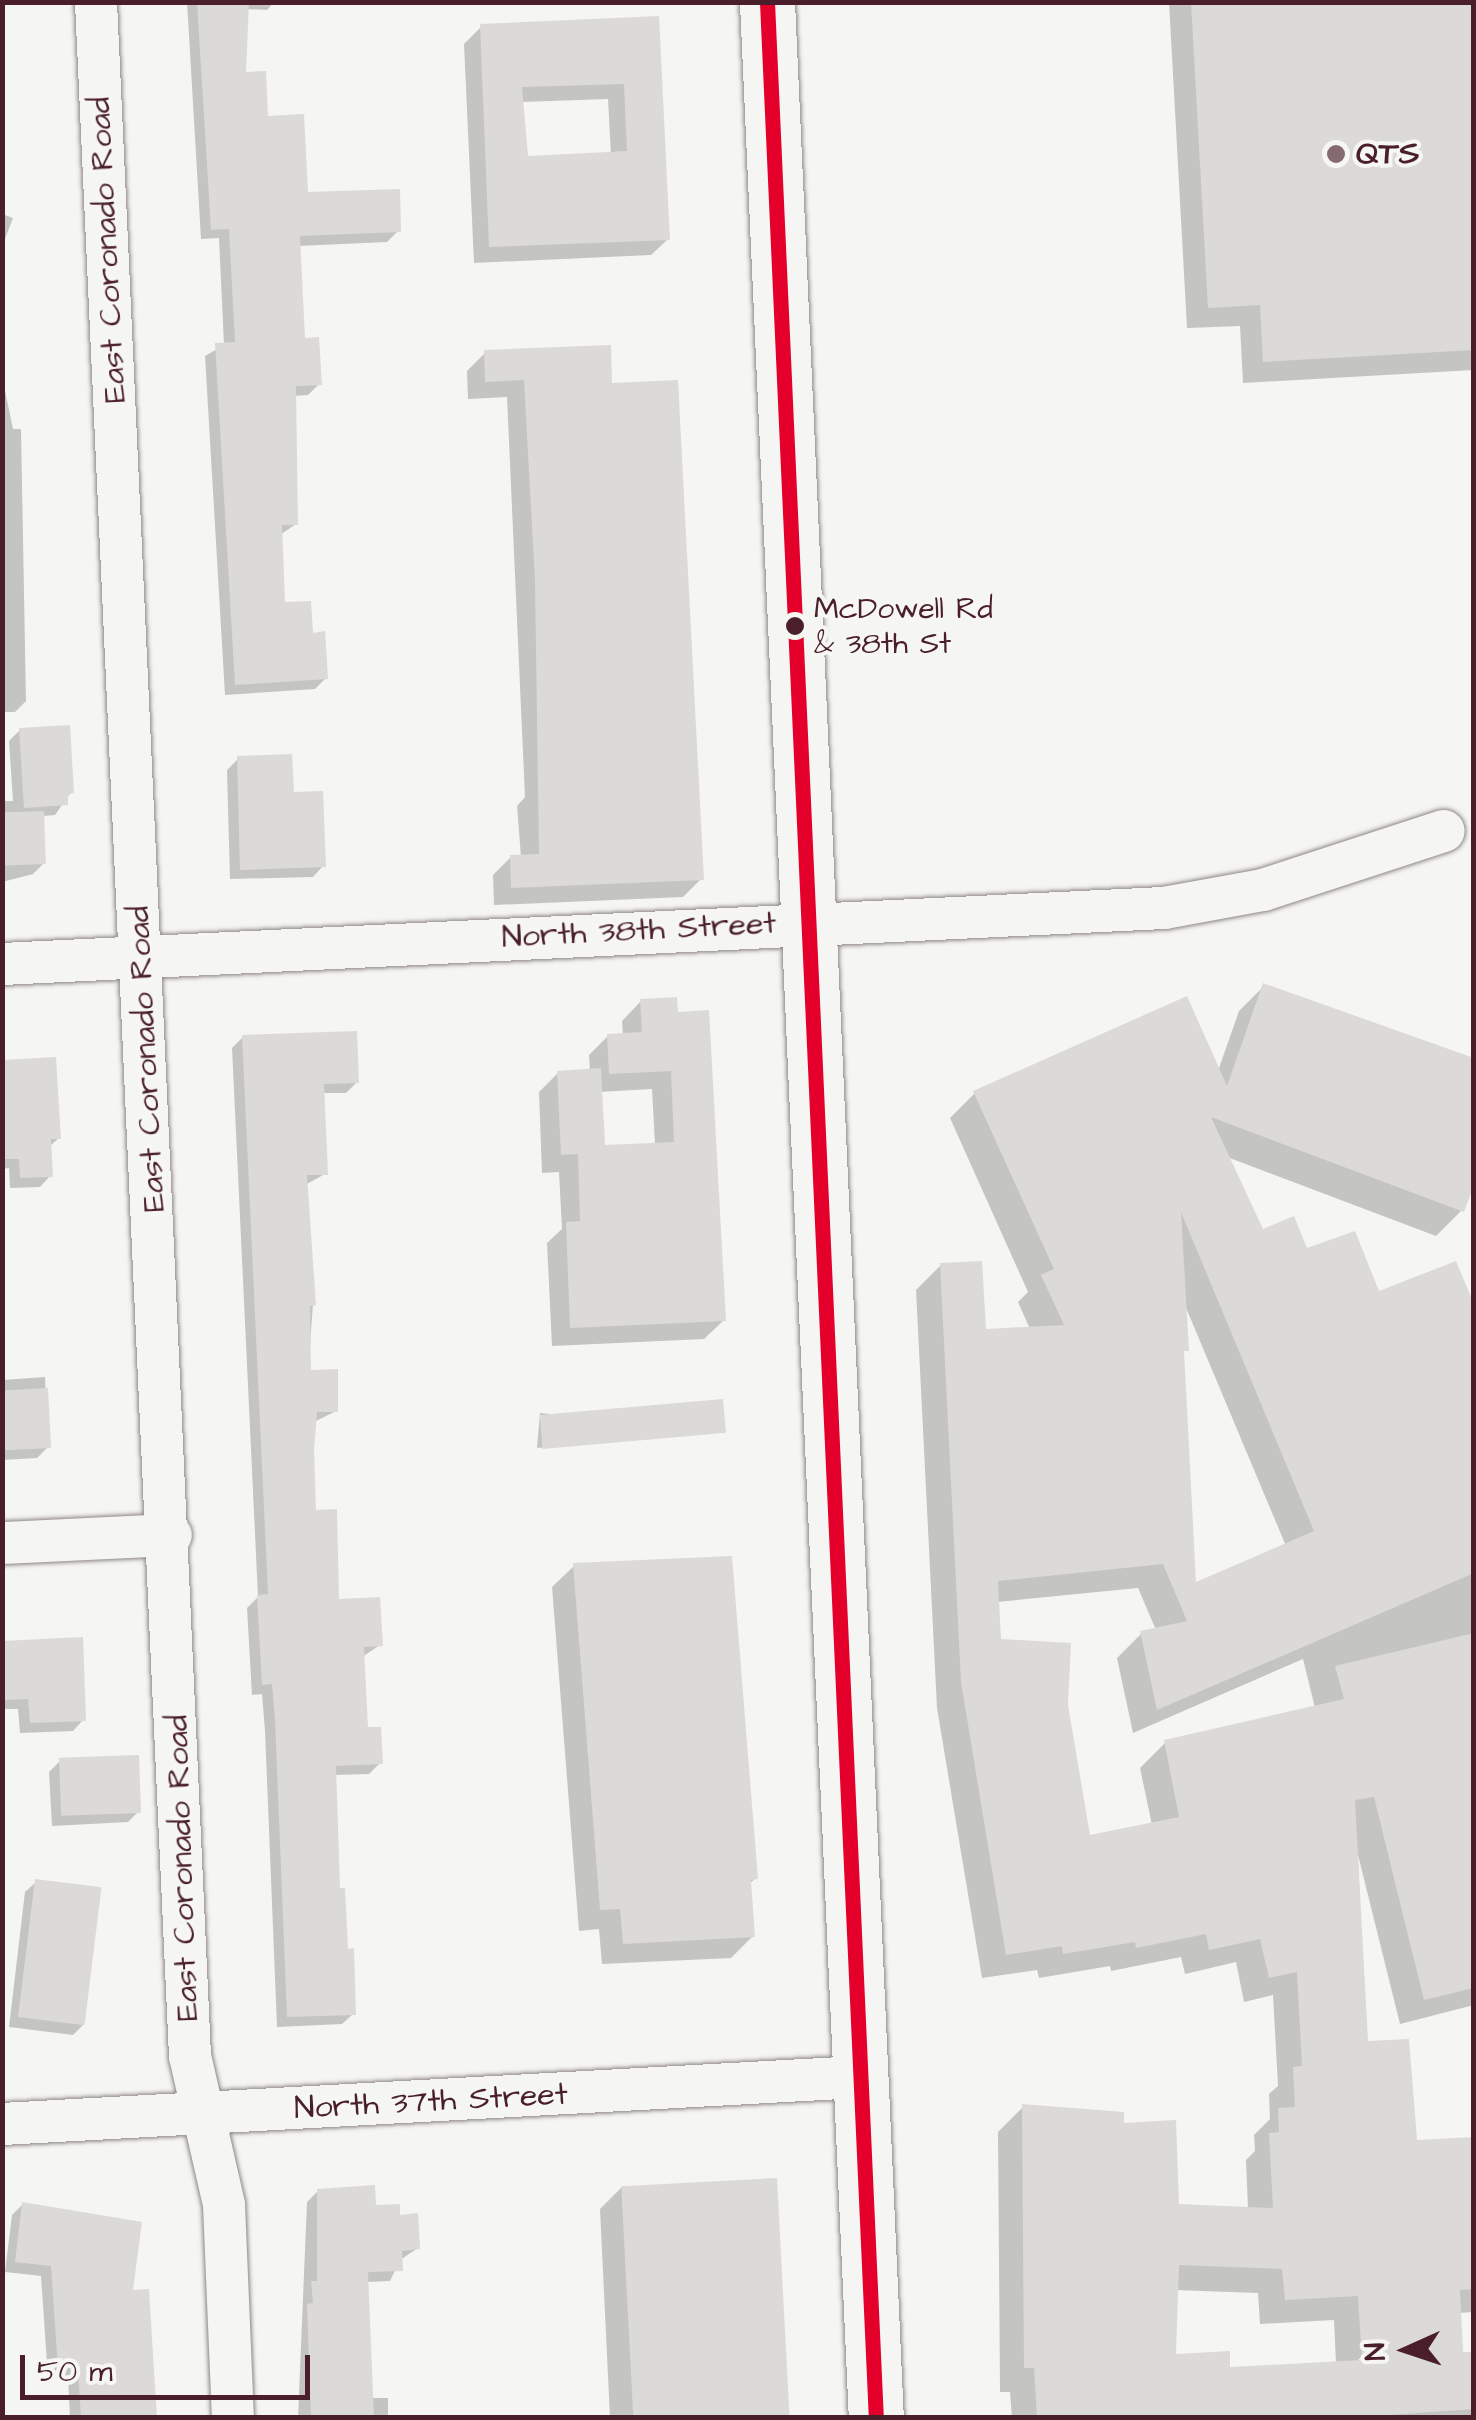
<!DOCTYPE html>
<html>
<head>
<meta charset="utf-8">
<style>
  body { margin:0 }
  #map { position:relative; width:1476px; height:2420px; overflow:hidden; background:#f5f5f3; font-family:"Architects Daughter",sans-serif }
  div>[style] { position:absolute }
  .shadow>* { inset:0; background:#0003 }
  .building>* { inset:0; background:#dcdad9; transform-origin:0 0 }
  .roads { filter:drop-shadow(0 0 2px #8f8788) drop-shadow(0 0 2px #8f8788) }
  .street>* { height:42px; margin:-21px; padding:0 21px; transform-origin:21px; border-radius:21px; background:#f5f5f3 }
  .primary>* { height:55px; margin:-27.5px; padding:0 27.5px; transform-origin:27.5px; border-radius:27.5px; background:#f5f5f3 }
  .bus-1>* { height:15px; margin:-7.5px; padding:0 7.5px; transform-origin:7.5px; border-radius:7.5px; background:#e4002b }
  .dots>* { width:28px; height:28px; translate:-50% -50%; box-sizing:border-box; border:5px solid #f6f6f2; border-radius:50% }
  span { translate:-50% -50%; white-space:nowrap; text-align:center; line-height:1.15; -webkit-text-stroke:8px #f6f6f2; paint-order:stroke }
  .bus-label { font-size:30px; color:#4a1f2b }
  .left { translate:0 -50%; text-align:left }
  .poi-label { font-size:32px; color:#4a1f2b; font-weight:700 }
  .street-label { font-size:32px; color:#4a1f2b }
  .frame { position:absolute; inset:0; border:5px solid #4a1f2b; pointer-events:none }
  .north { position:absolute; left:1356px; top:2300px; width:100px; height:100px; -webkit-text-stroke:8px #f6f6f2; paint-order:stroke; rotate:267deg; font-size:28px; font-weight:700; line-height:40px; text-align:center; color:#4a1f2b }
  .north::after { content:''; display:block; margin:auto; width:35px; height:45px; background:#4a1f2b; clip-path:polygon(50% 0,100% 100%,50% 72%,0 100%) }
  .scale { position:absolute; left:20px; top:2355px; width:290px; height:45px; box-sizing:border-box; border:5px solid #4a1f2b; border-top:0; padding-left:12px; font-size:30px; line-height:35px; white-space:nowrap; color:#4a1f2b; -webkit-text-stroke:8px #f6f6f2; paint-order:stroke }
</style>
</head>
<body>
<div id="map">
  <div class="shadow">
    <i style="clip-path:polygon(187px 2px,274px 2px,267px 10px,247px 9px,244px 74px,305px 194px,398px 231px,387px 242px,298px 246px,303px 340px,319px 384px,308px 395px,293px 396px,296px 524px,280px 535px,282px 605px,326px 678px,315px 689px,225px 695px,205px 356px,224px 345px,219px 238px,201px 239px)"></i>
    <i style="clip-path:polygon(1169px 2px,1474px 2px,1474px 370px,1243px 383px,1240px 326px,1187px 328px)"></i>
    <i style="clip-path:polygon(evenodd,656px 18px,668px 239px,651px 255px,474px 263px,464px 44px,481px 27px,656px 18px,608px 99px,611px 155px,526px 159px,521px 102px,608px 99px)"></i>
    <i style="clip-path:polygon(2px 214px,13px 218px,2px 247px)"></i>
    <i style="clip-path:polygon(485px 353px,610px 386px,701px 879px,683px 897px,494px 905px,493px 875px,511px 857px,521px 857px,517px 806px,525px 797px,507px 397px,468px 399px,467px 371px)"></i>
    <i style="clip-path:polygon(2px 376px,13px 429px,21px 429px,26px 701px,15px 712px,2px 712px)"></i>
    <i style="clip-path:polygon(20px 730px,71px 792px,55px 815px,42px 816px,44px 863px,33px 874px,2px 882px,2px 801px,13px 801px,9px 741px)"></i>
    <i style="clip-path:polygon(238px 759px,323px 866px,313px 877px,230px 879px,227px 770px)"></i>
    <i style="clip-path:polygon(evenodd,1264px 986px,1461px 1211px,1436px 1236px,1227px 1157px,1262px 1233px,1378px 1294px,1474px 1298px,1474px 2005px,1400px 2024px,1358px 1855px,1365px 2044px,1415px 2143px,1474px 2139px,1474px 2312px,1459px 2313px,1461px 2355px,1474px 2354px,1474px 2418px,1012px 2418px,1010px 2392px,1000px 2392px,998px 2132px,1023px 2107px,1121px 2126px,1177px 2206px,1248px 2209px,1246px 2160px,1255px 2151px,1254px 2135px,1270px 2119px,1269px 2094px,1278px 2086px,1273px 1995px,1244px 2002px,1236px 1962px,1185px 1974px,1181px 1957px,1111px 1971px,1110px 1966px,1039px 1978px,1037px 1970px,982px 1978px,937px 1708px,916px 1290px,941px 1265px,983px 1331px,1030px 1329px,1018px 1302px,1028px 1292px,950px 1118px,975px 1093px,1218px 1071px,1239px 1011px,1264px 986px,1184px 1303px,1286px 1546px,1194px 1586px,1181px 1355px,1184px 1303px,1264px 986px,1138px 1588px,1156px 1630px,1142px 1633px,1117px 1658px,1133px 1733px,1303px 1659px,1315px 1708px,1165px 1743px,1140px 1768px,1152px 1825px,1088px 1838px,1066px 1705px,998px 1642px,997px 1602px,1138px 1588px,1264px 986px,1175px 2290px,1258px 2293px,1260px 2324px,1334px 2320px,1336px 2364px,1228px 2369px,1173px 2357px,1175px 2290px)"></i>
    <i style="clip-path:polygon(evenodd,675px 1000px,724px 1320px,704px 1339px,552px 1346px,547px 1243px,562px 1229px,559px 1172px,542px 1173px,539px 1092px,558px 1073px,590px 1071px,589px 1055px,608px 1036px,623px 1035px,622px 1021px,641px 1001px,675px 1000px,652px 1089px,655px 1145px,602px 1148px,599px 1092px,652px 1089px)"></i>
    <i style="clip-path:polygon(243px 1037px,357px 1082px,346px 1093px,322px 1093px,325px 1174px,305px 1185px,313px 1304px,308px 1372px,336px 1411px,314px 1422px,313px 1512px,337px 1602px,380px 1645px,362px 1657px,366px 1730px,380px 1763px,369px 1774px,334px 1775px,338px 1891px,353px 2014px,342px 2024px,277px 2027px,265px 1731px,262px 1694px,252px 1695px,247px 1608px,258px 1597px,232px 1048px)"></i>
    <i style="clip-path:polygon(2px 1062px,59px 1138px,49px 1147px,50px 1176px,40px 1187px,10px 1188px,9px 1168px,2px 1169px)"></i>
    <i style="clip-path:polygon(45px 1377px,48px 1447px,37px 1458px,2px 1460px,2px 1380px)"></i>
    <i style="clip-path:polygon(540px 1413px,723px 1432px,537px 1448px)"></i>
    <i style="clip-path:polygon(574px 1566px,756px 1878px,749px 1884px,753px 1936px,731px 1958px,602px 1964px,599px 1929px,579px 1931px,552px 1587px)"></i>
    <i style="clip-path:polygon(2px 1645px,83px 1720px,73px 1731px,20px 1733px,18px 1709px,2px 1709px)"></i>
    <i style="clip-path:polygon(60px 1761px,138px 1812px,128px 1822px,52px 1826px,49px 1772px)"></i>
    <i style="clip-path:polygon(36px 1882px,84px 2024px,73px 2035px,9px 2027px,25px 1892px)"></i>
    <i style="clip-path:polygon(622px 2187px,785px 2418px,610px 2418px,600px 2209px)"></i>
    <i style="clip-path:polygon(318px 2191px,398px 2217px,418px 2248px,400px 2260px,390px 2281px,366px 2282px,371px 2398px,388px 2398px,388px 2418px,298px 2418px,307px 2202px)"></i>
    <i style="clip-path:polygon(23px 2204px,131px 2293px,153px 2418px,70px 2418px,68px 2376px,48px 2378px,41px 2276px,5px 2272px,12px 2215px)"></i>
  </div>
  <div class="building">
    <i style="clip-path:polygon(197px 2px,249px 2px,246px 72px,266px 71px,268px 116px,304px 114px,308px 192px,400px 189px,401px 232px,300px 236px,305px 338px,319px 337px,322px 385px,296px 386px,298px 525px,282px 525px,285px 602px,311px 601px,313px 633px,325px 631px,328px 679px,235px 685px,215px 343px,235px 342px,229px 229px,211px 230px)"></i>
    <i style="clip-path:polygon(1191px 2px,1474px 2px,1474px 350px,1263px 362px,1260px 305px,1208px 308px)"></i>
    <i style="clip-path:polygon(evenodd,659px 16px,670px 240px,489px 247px,480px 24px,659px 16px,624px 84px,627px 151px,528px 156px,522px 87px,624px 84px)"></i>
    <i style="clip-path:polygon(611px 345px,612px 383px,678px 380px,704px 880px,511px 888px,510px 855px,539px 854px,535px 581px,524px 380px,485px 382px,484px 350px)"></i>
    <i style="clip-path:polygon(70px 725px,74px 793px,68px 794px,68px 805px,24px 808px,19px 728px)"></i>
    <i style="clip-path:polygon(292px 754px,294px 792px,323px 791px,326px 867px,240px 870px,237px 756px)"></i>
    <i style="left:44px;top:811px;width:53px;height:42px;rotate:88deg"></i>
    <i style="clip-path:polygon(evenodd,1263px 983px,1474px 1058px,1474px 1185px,1464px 1212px,1211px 1117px,1263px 1229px,1294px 1216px,1307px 1248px,1355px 1231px,1379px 1291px,1456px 1261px,1474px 1304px,1474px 1573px,1157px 1710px,1140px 1631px,1187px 1621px,1163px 1564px,998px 1581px,1001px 1639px,1071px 1643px,1068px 1705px,1090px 1835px,1179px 1817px,1164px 1740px,1344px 1699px,1335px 1666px,1474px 1633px,1474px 1988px,1424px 2000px,1374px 1797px,1355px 1800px,1368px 2041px,1409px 2039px,1417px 2140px,1474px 2137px,1474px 2289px,1460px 2290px,1463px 2352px,1474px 2352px,1474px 2409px,1346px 2418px,1037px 2418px,1034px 2368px,1024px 2368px,1022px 2104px,1124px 2112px,1124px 2123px,1176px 2120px,1179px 2204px,1273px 2208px,1269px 2133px,1279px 2132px,1278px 2108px,1295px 2107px,1293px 2067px,1302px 2066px,1297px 1972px,1269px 1978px,1260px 1939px,1209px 1950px,1206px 1934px,1136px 1948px,1135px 1942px,1063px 1954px,1062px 1946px,1006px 1955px,961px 1682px,940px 1263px,982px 1261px,986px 1329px,1064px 1325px,1041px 1275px,1054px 1269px,973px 1091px,1187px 996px,1227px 1086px,1263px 983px,1181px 1212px,1314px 1531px,1196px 1582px,1184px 1351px,1189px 1351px,1181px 1212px,1263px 983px,1179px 2265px,1282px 2269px,1285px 2300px,1358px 2296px,1362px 2360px,1230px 2367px,1230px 2351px,1176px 2354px,1179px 2265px)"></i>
    <i style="clip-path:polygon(677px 997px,678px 1012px,709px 1010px,726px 1321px,570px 1328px,566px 1222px,580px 1221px,578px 1154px,561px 1155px,557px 1071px,601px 1068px,605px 1145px,674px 1142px,671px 1071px,609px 1074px,607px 1034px,642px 1032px,640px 999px)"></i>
    <i style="clip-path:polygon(357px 1031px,359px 1083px,324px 1084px,328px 1175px,307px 1175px,316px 1305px,310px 1306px,311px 1370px,338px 1369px,338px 1412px,317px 1412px,314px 1450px,316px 1510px,337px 1509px,339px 1599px,380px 1597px,383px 1646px,364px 1647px,368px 1727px,381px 1727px,383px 1764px,336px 1766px,340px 1888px,345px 1888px,348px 1949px,354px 1948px,356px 2015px,287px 2017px,275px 1719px,272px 1684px,262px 1685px,257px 1595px,268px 1594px,242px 1035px)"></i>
    <i style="clip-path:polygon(56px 1057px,61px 1139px,51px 1139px,53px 1177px,20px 1178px,19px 1159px,5px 1159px,2px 1060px)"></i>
    <i style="left:48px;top:1388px;width:60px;height:46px;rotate:87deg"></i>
    <i style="left:723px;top:1399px;width:34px;height:184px;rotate:85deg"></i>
    <i style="clip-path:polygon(732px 1556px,758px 1879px,751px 1880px,755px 1937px,623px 1944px,620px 1909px,600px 1910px,573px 1563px)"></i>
    <i style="clip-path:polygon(83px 1637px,86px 1721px,30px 1723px,28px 1699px,2px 1700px,2px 1641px)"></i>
    <i style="left:139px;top:1755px;width:58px;height:80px;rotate:88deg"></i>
    <i style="left:35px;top:1879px;width:67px;height:139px;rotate:7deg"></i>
    <i style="left:777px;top:2178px;width:240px;height:156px;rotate:87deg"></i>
    <i style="clip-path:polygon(375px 2185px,376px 2205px,400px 2204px,400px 2215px,418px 2213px,420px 2249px,402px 2251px,403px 2271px,368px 2272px,374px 2418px,311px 2418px,307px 2304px,313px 2303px,311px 2281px,317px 2281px,317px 2189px)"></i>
    <i style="clip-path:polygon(22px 2202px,142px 2222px,133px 2290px,149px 2289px,157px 2418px,81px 2418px,78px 2367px,58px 2368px,51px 2266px,15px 2262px)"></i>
  </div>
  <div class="roads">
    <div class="street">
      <i style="left:96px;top:2px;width:2056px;rotate:87.38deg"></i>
      <i style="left:190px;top:2056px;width:153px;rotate:77.1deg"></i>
      <i style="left:224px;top:2205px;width:213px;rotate:87.6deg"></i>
      <i style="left:2px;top:964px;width:1163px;rotate:-2.76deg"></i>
      <i style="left:1164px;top:908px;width:101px;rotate:-10.3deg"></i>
      <i style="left:1263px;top:890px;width:190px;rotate:-18.1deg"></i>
      <i style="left:2px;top:1543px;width:169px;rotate:-2.7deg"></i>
      <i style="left:2px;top:2124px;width:857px;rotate:-3.14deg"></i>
    </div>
    <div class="primary">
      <i style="left:767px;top:2px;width:2418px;rotate:87.42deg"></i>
    </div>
  </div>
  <div class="bus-1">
    <i style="left:767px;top:2px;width:2418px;rotate:87.42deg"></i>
  </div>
  <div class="dots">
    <i style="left:1336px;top:154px;background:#866a71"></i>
    <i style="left:795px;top:626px;background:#4a1f2b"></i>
  </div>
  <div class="bus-label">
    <span class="left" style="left:814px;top:626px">McDowell Rd<br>&amp; 38th St</span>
  </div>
  <div class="poi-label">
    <span class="left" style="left:1356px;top:154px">QTS</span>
  </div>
  <div class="street-label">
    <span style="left:108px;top:250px;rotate:-93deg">East Coronado Road</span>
    <span style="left:639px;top:931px;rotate:-3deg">North 38th Street</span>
    <span style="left:147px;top:1059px;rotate:-93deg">East Coronado Road</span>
    <span style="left:183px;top:1868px;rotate:-92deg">East Coronado Road</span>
    <span style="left:431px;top:2102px;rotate:-3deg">North 37th Street</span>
  </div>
  <div class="frame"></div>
  <div class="north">N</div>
  <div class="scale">50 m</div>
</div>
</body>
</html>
